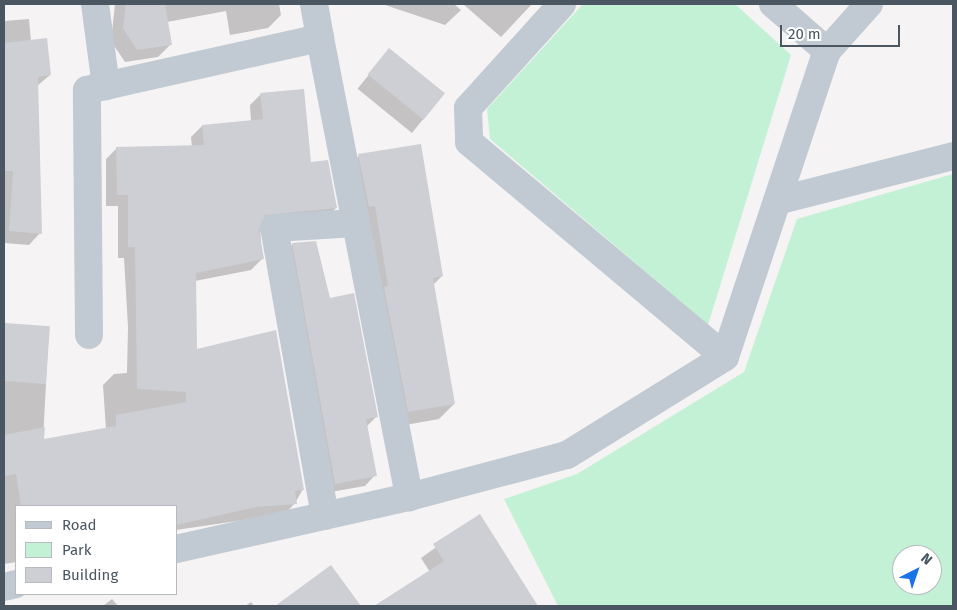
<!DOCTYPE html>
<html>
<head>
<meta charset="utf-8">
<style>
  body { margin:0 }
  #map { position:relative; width:957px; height:610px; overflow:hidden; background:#f5f3f3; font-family:"Fira Sans",sans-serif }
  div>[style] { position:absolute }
  .green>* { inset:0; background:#c3f1d5 }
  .shadow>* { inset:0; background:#0003; transform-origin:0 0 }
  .building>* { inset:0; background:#cdcfd5; transform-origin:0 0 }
  .minor>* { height:28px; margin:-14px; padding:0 14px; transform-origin:14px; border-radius:14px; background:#c1cad2 }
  span { translate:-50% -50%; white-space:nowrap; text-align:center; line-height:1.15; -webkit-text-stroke:4px #fff; paint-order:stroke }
  .frame { position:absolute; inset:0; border:5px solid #4a5661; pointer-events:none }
  .legend { position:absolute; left:15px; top:505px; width:162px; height:90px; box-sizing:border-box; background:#fff; border:1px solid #b7bbc0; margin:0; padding:6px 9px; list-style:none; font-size:15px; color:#4a5661 }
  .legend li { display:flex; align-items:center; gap:10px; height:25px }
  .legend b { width:25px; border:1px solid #b7bbc0 }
  .north { position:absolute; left:892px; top:545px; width:50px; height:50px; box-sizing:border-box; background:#fff; border:1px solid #b7bbc0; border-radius:50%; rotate:41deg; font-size:14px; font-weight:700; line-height:20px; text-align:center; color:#4a5661 }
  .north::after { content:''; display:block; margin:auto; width:18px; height:22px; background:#1a73e8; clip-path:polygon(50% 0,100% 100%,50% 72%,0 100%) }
  .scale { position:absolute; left:780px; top:25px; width:120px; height:22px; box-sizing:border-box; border:2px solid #4a5661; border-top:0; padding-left:6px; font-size:15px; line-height:18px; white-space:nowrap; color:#4a5661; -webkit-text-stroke:4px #fff; paint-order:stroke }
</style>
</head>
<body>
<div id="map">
  <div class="green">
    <i style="clip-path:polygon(583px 4px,735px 4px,791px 55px,708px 325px,490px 139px,487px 109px)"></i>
    <i style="clip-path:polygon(evenodd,953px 174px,953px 606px,558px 606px,504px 499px,577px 474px,744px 372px,797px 219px,953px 174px,902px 555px,932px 555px,932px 585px,902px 585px,902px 555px)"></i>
  </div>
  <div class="shadow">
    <i style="clip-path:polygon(115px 4px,279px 4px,281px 15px,268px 28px,230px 35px,226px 11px,167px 22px,171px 44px,158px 57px,125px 62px,111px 41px)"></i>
    <i style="clip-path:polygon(382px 4px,454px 4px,461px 10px,445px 25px)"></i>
    <i style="clip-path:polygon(463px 4px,532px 4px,501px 37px)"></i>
    <i style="clip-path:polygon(29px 19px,31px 41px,50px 75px,37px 86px,40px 233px,29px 245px,4px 243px,4px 21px)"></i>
    <i style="left:389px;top:50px;width:70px;height:50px;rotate:39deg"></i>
    <i style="clip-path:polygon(261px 94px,336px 208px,325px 219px,260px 225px,262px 259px,251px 270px,195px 281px,196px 350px,303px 489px,295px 503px,285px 514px,176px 530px,176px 506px,16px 506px,16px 562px,4px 564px,4px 327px,49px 327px,43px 440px,106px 429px,103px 385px,114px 374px,127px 373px,128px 327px,124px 258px,118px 258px,118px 206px,106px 206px,106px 159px,117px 148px,192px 147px,191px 137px,202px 126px,251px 121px,250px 105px)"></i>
    <i style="clip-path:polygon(359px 156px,442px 276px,433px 285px,454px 404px,439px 419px,394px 427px,344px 171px)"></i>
    <i style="clip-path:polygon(293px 244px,329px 300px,376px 417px,366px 427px,375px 475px,365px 486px,325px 493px,283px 254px)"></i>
    <i style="clip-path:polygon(480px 516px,537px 606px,376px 606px,430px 572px,421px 558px)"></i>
    <i style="clip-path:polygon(331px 567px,360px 606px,277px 606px)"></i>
    <i style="clip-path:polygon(112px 599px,118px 606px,103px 606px)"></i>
    <i style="clip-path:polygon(251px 602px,254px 606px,245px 606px)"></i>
  </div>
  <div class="building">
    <i style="clip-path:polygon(126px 4px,165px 4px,172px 45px,137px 50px,123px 28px)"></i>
    <i style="clip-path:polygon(47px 38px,51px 75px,38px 77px,42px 234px,9px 231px,13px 171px,4px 171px,4px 43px)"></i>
    <i style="left:389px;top:48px;width:72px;height:34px;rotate:39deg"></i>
    <i style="clip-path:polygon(304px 89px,311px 162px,328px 160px,337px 208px,265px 215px,259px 230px,264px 259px,196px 273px,197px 349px,276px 330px,304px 490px,295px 491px,297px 504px,256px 507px,176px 525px,176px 506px,21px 506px,16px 474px,4px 476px,4px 435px,45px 427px,44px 439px,116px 426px,116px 415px,186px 402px,186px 392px,137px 389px,135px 247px,128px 247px,128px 195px,117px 195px,116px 147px,204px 145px,202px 125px,263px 119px,260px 93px)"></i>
    <i style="clip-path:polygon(421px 144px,443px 276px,433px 278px,455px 404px,408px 412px,384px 287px,388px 286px,375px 206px,369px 207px,358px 154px)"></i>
    <i style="clip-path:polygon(316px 241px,330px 298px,354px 293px,378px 417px,366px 419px,377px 476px,335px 484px,292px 243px)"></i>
    <i style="left:5px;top:323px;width:45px;height:58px;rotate:4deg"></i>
    <i style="clip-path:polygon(480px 514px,538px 606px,374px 606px,444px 561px,433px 544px)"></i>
    <i style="clip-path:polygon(331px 565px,361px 606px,275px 606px)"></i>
  </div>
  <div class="minor">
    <i style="left:95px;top:4px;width:83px;rotate:82.4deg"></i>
    <i style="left:562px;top:4px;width:140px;rotate:132.1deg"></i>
    <i style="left:468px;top:108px;width:34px;rotate:88deg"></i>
    <i style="left:469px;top:142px;width:334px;rotate:40deg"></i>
    <i style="left:773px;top:4px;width:72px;rotate:41deg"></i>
    <i style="left:320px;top:38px;width:468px;rotate:79deg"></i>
    <i style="left:777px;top:201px;width:182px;rotate:-14.3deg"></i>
    <i style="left:89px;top:335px;width:245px;rotate:-90.5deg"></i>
    <i style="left:87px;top:90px;width:239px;rotate:-12.6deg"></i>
    <i style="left:320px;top:38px;width:35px;rotate:-100deg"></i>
    <i style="left:325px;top:516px;width:292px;rotate:-100deg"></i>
    <i style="left:274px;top:228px;width:82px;rotate:-3.5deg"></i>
    <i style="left:176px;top:549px;width:239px;rotate:-12.6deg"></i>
    <i style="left:409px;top:497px;width:163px;rotate:-14.9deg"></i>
    <i style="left:567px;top:455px;width:186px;rotate:-31.8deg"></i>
    <i style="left:725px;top:357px;width:323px;rotate:-71.6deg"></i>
    <i style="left:827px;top:51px;width:63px;rotate:-48.2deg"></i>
    <i style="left:4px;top:587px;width:12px;rotate:-14deg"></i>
  </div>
  <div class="frame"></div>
  <ul class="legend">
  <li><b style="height:6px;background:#c1cad2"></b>Road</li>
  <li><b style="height:14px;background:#c3f1d5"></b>Park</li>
  <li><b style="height:14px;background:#cdcfd5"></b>Building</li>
  </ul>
  <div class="north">N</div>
  <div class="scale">20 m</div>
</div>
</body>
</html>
